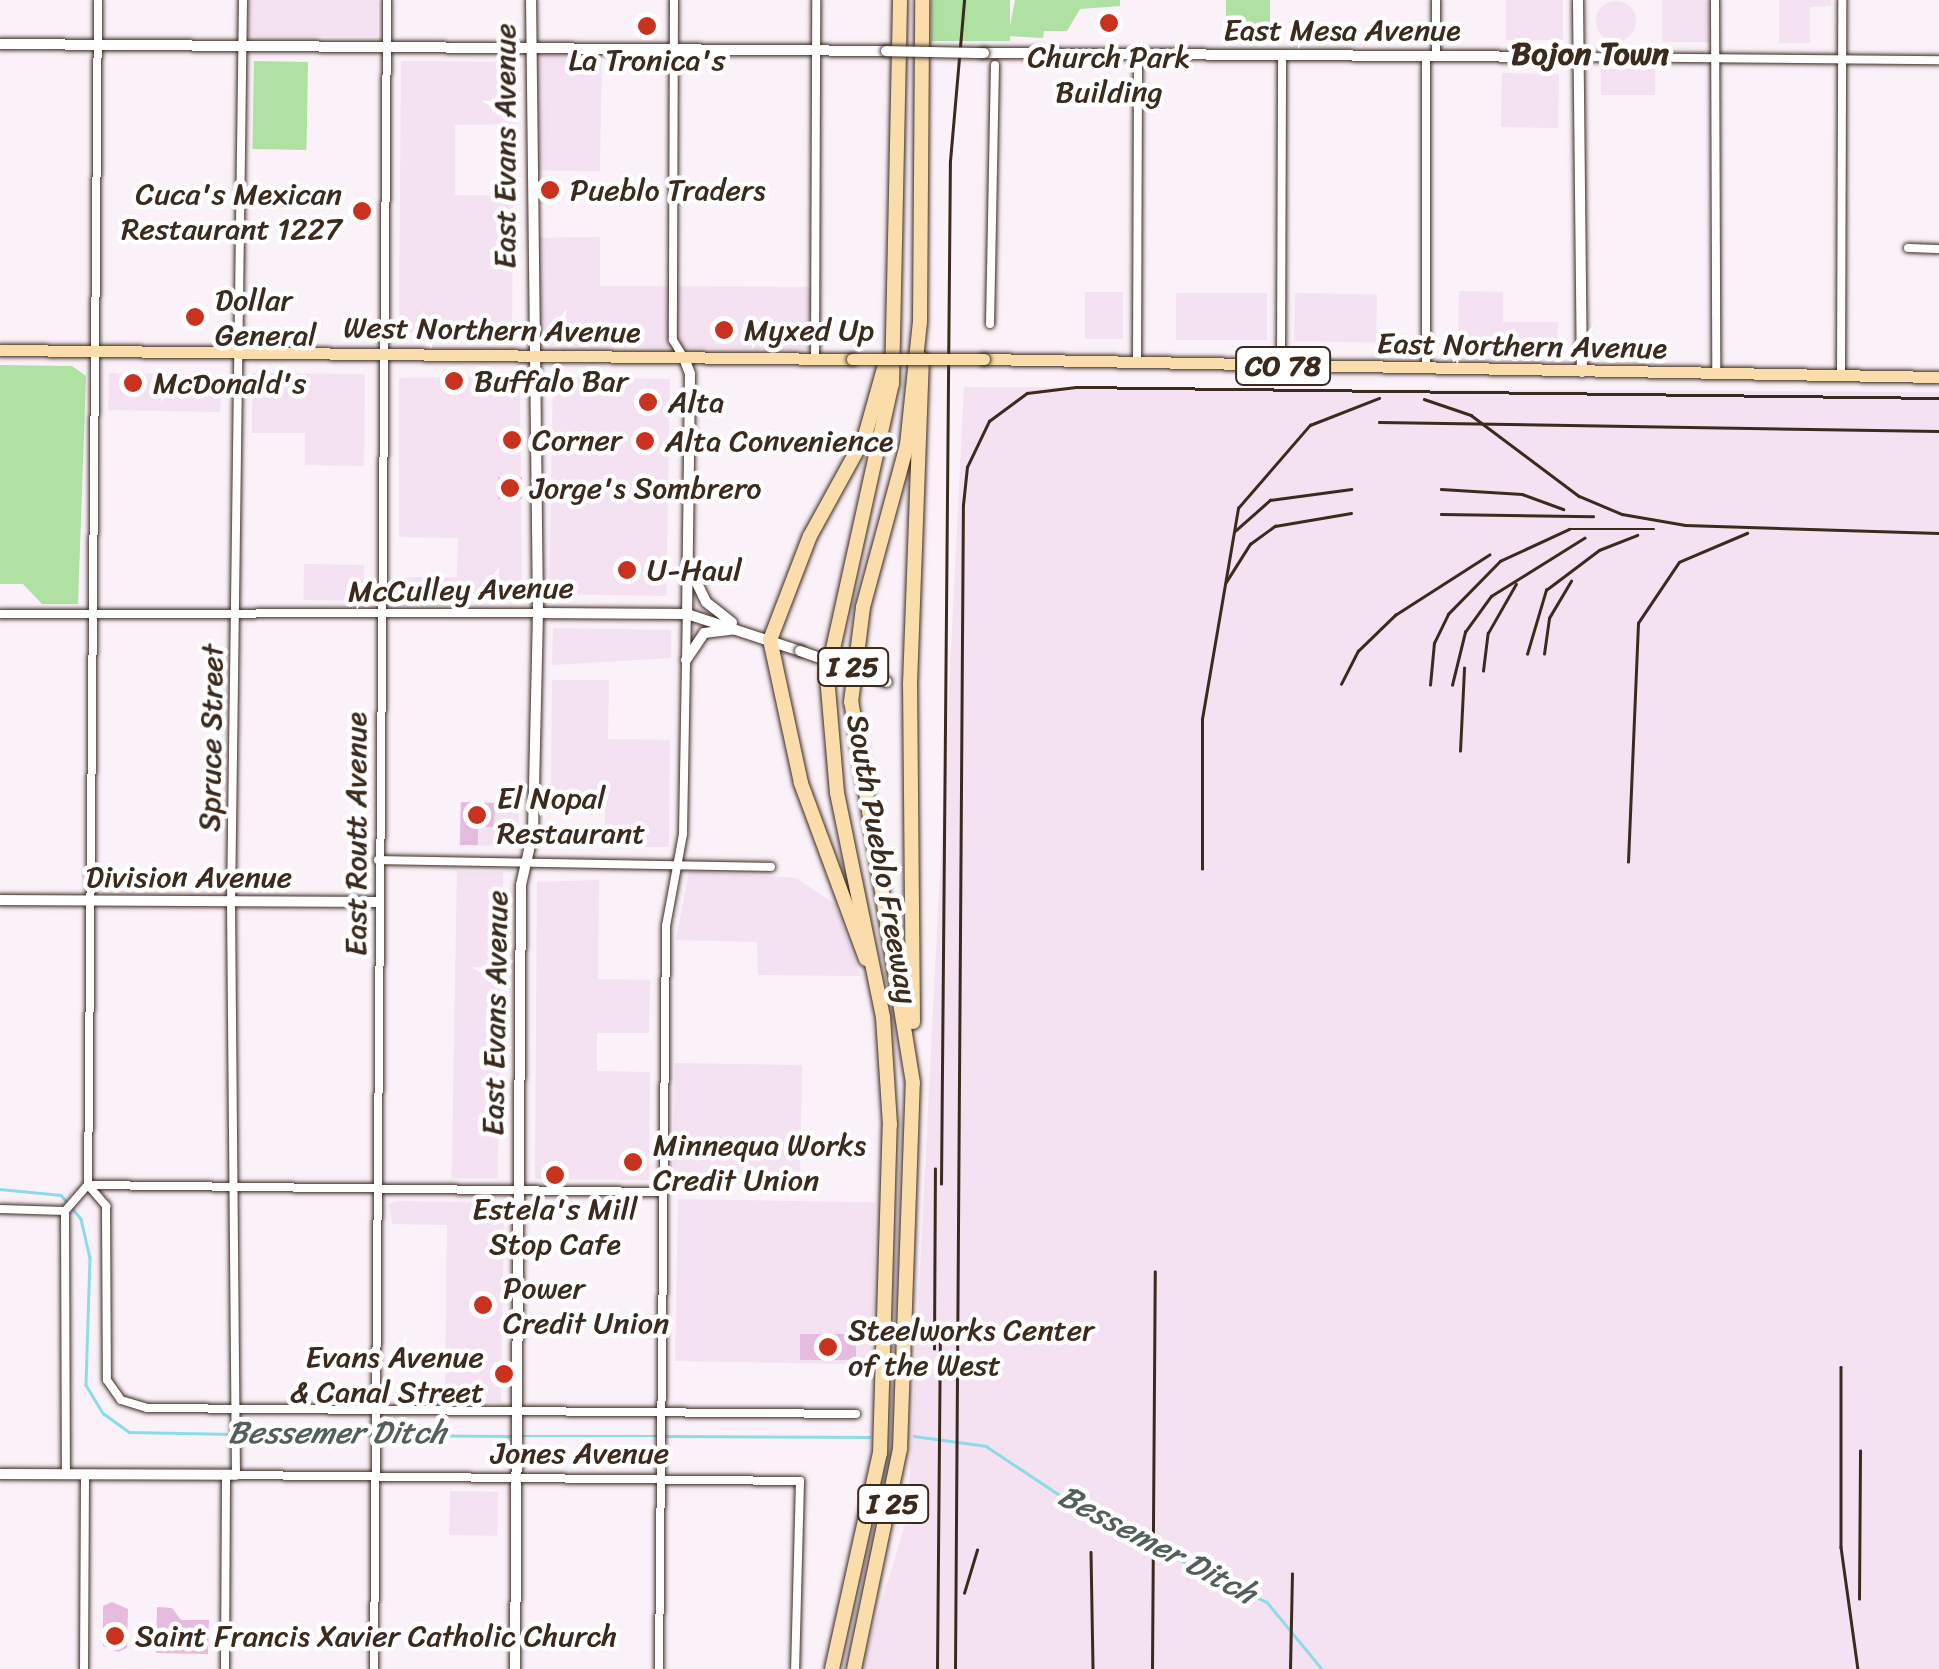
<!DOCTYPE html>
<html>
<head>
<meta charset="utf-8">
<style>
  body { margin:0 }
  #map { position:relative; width:1939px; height:1669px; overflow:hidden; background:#faf1f9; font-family:Sriracha,sans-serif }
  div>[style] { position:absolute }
  .built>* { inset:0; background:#f4e1f2; transform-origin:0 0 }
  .round { border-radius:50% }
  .green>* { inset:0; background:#aee1a2; transform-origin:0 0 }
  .stream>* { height:2.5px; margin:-1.25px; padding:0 1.25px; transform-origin:1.25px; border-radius:1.25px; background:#8cdce8 }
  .building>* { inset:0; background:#e6bbe0; transform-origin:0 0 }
  .roads { filter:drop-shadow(0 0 2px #3b2a1e) drop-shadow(0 0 2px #3b2a1e) }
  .street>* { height:8px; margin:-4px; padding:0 4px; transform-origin:4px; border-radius:4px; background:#fff }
  .secondary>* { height:10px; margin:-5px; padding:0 5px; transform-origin:5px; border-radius:5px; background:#fff }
  .primary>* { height:11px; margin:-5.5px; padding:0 5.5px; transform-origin:5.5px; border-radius:5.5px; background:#faddab }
  .highway>* { height:14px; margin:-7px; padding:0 7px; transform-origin:7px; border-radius:7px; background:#faddab }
  .rail>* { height:2.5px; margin:-1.25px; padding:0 1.25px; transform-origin:1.25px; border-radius:1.25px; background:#3b2a1e }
  .bridges { filter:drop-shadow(0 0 2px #3b2a1e) drop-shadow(0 0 2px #3b2a1e) }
  .secondary-bridge>* { height:10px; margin:-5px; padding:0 5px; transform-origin:5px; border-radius:5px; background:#fff }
  .primary-bridge>* { height:11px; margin:-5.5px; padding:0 5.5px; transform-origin:5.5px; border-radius:5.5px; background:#faddab }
  .dots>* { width:28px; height:28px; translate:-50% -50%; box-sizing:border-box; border:5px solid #fff; border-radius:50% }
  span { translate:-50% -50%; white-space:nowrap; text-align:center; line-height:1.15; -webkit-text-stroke:9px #fff; paint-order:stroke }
  .shield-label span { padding:2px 8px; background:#fff; border:2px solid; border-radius:8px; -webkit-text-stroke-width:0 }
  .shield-label { font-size:28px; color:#3b2a1e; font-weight:700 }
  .street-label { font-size:30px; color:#3b2a1e }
  .poi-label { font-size:30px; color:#3b2a1e }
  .left { translate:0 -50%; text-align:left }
  .right { translate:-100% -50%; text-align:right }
  .neighbourhood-label { font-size:32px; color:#3b2a1e; font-weight:700 }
  .water-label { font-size:32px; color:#535f5b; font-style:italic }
</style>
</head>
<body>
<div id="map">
  <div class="built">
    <i style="left:248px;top:0;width:129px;height:36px"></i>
    <i style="left:1506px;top:0;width:57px;height:40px"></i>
    <i style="left:1662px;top:0;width:47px;height:42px"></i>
    <i style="clip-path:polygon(1779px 0,1831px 0,1831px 6px,1810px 7px,1810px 43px,1779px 43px)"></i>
    <i class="round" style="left:1596px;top:1px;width:40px;height:40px"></i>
    <i style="left:530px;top:49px;width:72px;height:121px;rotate:1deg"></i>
    <i style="clip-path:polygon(401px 61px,509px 62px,516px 70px,516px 124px,455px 125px,455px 195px,513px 196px,512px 333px,399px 332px)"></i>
    <i style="left:1601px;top:69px;width:54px;height:26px"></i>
    <i style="left:1502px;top:73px;width:57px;height:54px;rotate:1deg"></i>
    <i style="clip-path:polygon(600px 237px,600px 286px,815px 287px,815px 350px,531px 345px,529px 238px)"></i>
    <i style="clip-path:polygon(1459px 291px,1503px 292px,1503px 322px,1558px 322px,1557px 343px,1458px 342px)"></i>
    <i style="left:1085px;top:292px;width:38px;height:47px"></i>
    <i style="left:1176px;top:293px;width:91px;height:47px"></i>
    <i style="left:1295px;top:293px;width:82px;height:48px;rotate:1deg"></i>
    <i style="left:109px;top:373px;width:112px;height:37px;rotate:1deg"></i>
    <i style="clip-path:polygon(252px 373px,365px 374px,364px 466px,305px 465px,305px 433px,252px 433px)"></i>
    <i style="clip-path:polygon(520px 376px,522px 594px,398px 594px,398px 577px,457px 577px,458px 538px,399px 537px,399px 378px)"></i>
    <i style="left:553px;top:377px;width:117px;height:217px;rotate:1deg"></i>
    <i style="clip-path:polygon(964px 387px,1939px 392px,1939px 1669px,861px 1669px,908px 1515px)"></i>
    <i style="left:304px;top:564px;width:60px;height:36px;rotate:1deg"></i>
    <i style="clip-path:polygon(553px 628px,671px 630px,671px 658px,552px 665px)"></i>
    <i style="clip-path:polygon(552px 680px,609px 680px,608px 739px,670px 740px,669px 847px,605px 847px,605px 803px,551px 802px)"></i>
    <i style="left:460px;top:802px;width:59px;height:43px;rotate:1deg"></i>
    <i style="left:457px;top:871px;width:46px;height:307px;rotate:1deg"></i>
    <i style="clip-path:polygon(689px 871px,796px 878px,835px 904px,860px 976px,758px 975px,757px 942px,676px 940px)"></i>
    <i style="clip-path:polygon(599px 880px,598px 979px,650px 980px,649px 1033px,597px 1033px,597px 1071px,650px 1072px,649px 1180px,535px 1179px,537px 882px)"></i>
    <i style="left:675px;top:1063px;width:127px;height:119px;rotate:1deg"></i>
    <i style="left:678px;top:1199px;width:197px;height:162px;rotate:1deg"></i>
    <i style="clip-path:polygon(397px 1201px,504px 1203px,501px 1402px,445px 1401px,447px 1225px,392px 1224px,389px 1204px)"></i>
    <i style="left:450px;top:1491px;width:48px;height:44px;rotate:1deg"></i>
  </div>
  <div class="green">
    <i style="left:931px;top:0;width:79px;height:41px"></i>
    <i style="clip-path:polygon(1015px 0,1120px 0,1120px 6px,1080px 9px,1067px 31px,1044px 31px,1043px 38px,1008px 36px)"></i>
    <i style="left:1226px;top:0;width:44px;height:35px"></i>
    <i style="left:254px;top:61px;width:54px;height:88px;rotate:1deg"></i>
    <i style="clip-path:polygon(0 365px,72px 366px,86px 376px,78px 604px,42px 604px,23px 584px,0 584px)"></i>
  </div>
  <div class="stream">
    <i style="left:0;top:1189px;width:61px;rotate:5.6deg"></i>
    <i style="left:61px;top:1195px;width:31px;rotate:50deg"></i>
    <i style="left:81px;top:1219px;width:39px;rotate:77deg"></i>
    <i style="left:90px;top:1257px;width:128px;rotate:91.8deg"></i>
    <i style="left:86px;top:1385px;width:33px;rotate:59deg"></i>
    <i style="left:103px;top:1413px;width:32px;rotate:36deg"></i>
    <i style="left:129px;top:1432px;width:103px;rotate:1.1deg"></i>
    <i style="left:240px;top:1434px;width:132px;rotate:0.4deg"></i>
    <i style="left:380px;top:1435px;width:132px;rotate:0.4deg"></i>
    <i style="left:520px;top:1436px;width:137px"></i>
    <i style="left:665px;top:1436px;width:204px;rotate:0.3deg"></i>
    <i style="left:914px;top:1436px;width:73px;rotate:7.9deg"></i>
    <i style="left:986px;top:1446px;width:130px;rotate:33.7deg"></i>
    <i style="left:1094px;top:1518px;width:192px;rotate:25.9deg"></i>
    <i style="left:1267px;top:1602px;width:87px;rotate:50.6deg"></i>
  </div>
  <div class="building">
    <i style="left:498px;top:477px;width:24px;height:22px"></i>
    <i style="clip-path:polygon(461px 802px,495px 803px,494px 827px,478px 827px,478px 845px,460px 845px)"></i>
    <i style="left:800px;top:1334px;width:56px;height:26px"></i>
    <i style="clip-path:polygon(112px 1602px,128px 1609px,127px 1648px,118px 1652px,103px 1646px,103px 1606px)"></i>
    <i style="clip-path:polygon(157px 1607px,172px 1608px,181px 1620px,209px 1620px,208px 1654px,156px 1653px)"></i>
  </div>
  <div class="roads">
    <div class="street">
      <i style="left:98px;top:0;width:1185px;rotate:90.48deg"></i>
      <i style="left:88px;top:1185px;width:28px;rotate:49deg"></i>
      <i style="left:106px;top:1206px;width:174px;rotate:89.7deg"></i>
      <i style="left:107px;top:1380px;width:24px;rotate:55deg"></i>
      <i style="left:121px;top:1400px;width:27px;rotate:17deg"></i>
      <i style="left:147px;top:1408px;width:709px;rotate:0.48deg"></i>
      <i style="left:243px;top:0;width:903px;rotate:90.76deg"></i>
      <i style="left:231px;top:903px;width:572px;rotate:89.5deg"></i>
      <i style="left:236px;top:1475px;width:564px;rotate:0.61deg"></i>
      <i style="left:800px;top:1481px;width:188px;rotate:91.5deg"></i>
      <i style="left:674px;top:0;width:340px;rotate:90.2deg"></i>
      <i style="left:673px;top:340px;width:21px;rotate:59deg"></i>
      <i style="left:1436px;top:0;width:56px;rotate:90deg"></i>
      <i style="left:1715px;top:0;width:374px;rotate:89.8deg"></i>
      <i style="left:1578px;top:57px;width:361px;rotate:0.5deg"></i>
      <i style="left:1908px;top:248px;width:31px;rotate:2deg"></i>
      <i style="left:990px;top:324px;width:259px;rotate:-88.9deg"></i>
      <i style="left:815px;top:358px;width:358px;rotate:-89.8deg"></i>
      <i style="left:1137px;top:364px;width:310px;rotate:-89.8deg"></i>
      <i style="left:1281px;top:366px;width:311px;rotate:-89.8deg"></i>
      <i style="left:1426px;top:369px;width:313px;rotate:-90deg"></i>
      <i style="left:1841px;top:375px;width:375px;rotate:-89.8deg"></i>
      <i style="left:0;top:614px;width:538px;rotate:-0.11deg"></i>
      <i style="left:378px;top:860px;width:393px;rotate:1deg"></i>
      <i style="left:0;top:1209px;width:65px;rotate:1.8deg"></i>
      <i style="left:65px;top:1211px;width:35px;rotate:-49deg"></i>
      <i style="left:88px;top:1185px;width:575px;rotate:0.7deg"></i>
      <i style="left:65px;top:1211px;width:264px;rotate:89.8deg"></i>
      <i style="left:84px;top:1669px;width:194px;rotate:-89.7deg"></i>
      <i style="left:225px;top:1669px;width:193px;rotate:-89.7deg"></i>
      <i style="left:374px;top:1669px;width:1669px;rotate:-89.55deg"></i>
      <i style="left:659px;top:1669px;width:743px;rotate:-89.46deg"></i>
      <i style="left:666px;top:926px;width:94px;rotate:-79.5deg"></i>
      <i style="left:683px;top:834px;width:220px;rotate:-89deg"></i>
    </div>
    <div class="secondary">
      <i style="left:1578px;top:0;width:372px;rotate:89.4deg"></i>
      <i style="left:0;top:44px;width:886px;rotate:0.45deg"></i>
      <i style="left:984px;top:53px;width:594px;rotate:0.39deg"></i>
      <i style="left:684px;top:358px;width:17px;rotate:69deg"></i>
      <i style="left:690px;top:374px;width:240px;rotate:90.7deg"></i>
      <i style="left:691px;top:571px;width:34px;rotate:64deg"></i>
      <i style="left:706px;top:602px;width:33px;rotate:38deg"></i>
      <i style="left:538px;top:613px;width:149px;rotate:0.4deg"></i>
      <i style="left:687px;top:614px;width:119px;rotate:18.1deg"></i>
      <i style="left:686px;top:660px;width:32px;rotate:-56deg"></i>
      <i style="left:704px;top:633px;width:31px;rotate:-7deg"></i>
      <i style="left:0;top:900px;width:378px;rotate:0.3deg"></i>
      <i style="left:0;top:1474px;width:236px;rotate:0.2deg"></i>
      <i style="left:515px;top:1669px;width:784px;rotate:-89.56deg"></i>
      <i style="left:521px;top:885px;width:54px;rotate:-77.2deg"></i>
      <i style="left:533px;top:832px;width:219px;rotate:-88.7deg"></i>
      <i style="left:538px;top:613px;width:613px;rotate:-90.65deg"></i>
    </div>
    <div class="primary">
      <i style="left:0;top:350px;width:852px;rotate:0.61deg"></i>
      <i style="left:984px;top:359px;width:955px;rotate:1.08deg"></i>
    </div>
    <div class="highway">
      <i style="left:866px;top:959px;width:188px;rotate:-110.3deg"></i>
      <i style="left:801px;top:783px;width:146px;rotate:-102.2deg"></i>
      <i style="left:770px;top:640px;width:111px;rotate:-69deg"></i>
      <i style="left:810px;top:536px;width:114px;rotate:-61.2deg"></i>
      <i style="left:865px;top:436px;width:74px;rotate:-74.3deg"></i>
      <i style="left:913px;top:1022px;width:338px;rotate:-90.5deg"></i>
      <i style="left:910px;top:684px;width:325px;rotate:-87.9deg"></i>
      <i style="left:832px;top:1669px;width:221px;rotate:-77.5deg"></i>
      <i style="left:880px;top:1453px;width:328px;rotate:-88.3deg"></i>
      <i style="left:890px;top:1125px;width:108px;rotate:-93.7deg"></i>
      <i style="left:883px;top:1017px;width:229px;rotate:-101.6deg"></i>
      <i style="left:837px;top:793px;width:117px;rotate:-94.9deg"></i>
      <i style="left:827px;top:676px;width:299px;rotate:-77.5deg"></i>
      <i style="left:892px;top:384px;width:384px;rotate:-88.8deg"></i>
      <i style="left:854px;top:1669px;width:225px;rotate:-78.2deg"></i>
      <i style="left:900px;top:1449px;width:366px;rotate:-88deg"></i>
      <i style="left:913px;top:1083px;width:386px;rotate:-99.2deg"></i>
      <i style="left:851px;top:702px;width:96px;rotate:-82.8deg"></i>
      <i style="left:863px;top:607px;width:168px;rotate:-74.8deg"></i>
      <i style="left:907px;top:445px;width:124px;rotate:-84deg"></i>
      <i style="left:920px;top:322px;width:322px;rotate:-89.6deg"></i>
    </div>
  </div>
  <div class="rail">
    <i style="left:1424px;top:399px;width:50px;rotate:18.8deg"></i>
    <i style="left:1471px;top:415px;width:135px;rotate:36.9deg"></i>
    <i style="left:1579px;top:496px;width:47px;rotate:22.7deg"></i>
    <i style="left:1622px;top:514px;width:64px;rotate:9.9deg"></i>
    <i style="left:1685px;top:525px;width:254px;rotate:1.8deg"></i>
    <i style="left:1379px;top:422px;width:560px;rotate:0.92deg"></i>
    <i style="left:1441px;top:489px;width:81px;rotate:3.5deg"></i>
    <i style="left:1522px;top:494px;width:44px;rotate:20.1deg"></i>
    <i style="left:1441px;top:514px;width:152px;rotate:0.8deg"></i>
    <i style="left:1235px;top:531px;width:47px;rotate:-41.5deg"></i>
    <i style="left:1270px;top:500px;width:82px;rotate:-7.7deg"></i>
    <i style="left:1226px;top:582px;width:45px;rotate:-57.7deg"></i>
    <i style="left:1250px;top:544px;width:31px;rotate:-36deg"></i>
    <i style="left:1275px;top:526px;width:77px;rotate:-9.7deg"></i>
    <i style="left:1527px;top:654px;width:67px;rotate:-73.5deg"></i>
    <i style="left:1546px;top:590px;width:66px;rotate:-37deg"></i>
    <i style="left:1599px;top:550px;width:41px;rotate:-21.5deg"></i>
    <i style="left:1544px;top:654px;width:36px;rotate:-82deg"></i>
    <i style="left:1549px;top:618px;width:43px;rotate:-59.3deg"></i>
    <i style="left:1483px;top:671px;width:38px;rotate:-83deg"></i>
    <i style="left:1488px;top:633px;width:56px;rotate:-60.3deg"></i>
    <i style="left:1341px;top:684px;width:37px;rotate:-63deg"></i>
    <i style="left:1358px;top:651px;width:52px;rotate:-44.2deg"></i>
    <i style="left:1395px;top:615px;width:112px;rotate:-32.6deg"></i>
    <i style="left:1430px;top:685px;width:42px;rotate:-84.6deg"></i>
    <i style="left:1434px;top:643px;width:32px;rotate:-64deg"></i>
    <i style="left:1448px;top:614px;width:74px;rotate:-45.5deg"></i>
    <i style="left:1500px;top:561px;width:76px;rotate:-24.9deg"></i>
    <i style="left:1569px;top:529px;width:85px"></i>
    <i style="left:1452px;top:685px;width:55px;rotate:-76.2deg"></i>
    <i style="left:1465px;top:632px;width:44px;rotate:-54.2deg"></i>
    <i style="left:1491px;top:596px;width:110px;rotate:-31.9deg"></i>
    <i style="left:1460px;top:751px;width:83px;rotate:-87.2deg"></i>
    <i style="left:1628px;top:862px;width:239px;rotate:-87.6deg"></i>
    <i style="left:1638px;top:623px;width:73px;rotate:-56.1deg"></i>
    <i style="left:1679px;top:562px;width:74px;rotate:-23.1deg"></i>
    <i style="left:1202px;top:869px;width:150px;rotate:-90deg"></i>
    <i style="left:1202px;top:719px;width:214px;rotate:-80.3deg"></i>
    <i style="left:1238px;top:508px;width:110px;rotate:-49.1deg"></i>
    <i style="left:1310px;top:425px;width:74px;rotate:-21.4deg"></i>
    <i style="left:941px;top:1184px;width:1023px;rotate:-89.5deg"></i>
    <i style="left:950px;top:161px;width:162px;rotate:-85deg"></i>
    <i style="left:934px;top:1349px;width:180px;rotate:-89.7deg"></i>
    <i style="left:1841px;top:1367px;width:180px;rotate:90deg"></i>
    <i style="left:1841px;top:1547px;width:123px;rotate:82.1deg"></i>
    <i style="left:1091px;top:1552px;width:117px;rotate:89deg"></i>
    <i style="left:964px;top:1593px;width:45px;rotate:-73.2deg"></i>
    <i style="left:1859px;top:1599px;width:148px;rotate:-89.6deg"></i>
    <i style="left:937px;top:1669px;width:335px;rotate:-89.5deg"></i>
    <i style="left:955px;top:1669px;width:1164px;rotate:-89.61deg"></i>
    <i style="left:963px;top:505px;width:38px;rotate:-84deg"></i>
    <i style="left:967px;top:467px;width:51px;rotate:-64.4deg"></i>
    <i style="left:989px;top:421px;width:47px;rotate:-36.4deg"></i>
    <i style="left:1027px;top:393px;width:49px;rotate:-7deg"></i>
    <i style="left:1076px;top:387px;width:863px;rotate:0.73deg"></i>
    <i style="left:1152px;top:1669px;width:397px;rotate:-89.6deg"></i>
    <i style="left:1290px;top:1669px;width:95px;rotate:-88.8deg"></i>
  </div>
  <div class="bridges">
    <div class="secondary-bridge">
      <i style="left:886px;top:51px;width:98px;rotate:1.2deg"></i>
      <i style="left:800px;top:651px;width:92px;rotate:19.6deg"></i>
    </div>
    <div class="primary-bridge">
      <i style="left:852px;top:359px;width:132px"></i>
    </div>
  </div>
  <div class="dots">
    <i style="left:1109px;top:23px;background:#c8321e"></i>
    <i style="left:647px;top:26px;background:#c8321e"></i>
    <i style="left:550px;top:190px;background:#c8321e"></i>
    <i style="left:362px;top:211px;background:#c8321e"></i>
    <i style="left:195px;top:317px;background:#c8321e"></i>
    <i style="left:724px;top:330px;background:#c8321e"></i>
    <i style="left:454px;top:381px;background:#c8321e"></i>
    <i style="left:133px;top:383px;background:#c8321e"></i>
    <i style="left:648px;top:402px;background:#c8321e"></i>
    <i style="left:512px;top:440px;background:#c8321e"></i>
    <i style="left:645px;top:441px;background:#c8321e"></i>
    <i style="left:510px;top:488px;background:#c8321e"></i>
    <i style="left:627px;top:570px;background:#c8321e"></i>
    <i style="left:477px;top:815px;background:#c8321e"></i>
    <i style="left:633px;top:1162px;background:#c8321e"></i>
    <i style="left:555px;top:1175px;background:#c8321e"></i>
    <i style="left:483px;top:1305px;background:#c8321e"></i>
    <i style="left:828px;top:1347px;background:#c8321e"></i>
    <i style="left:504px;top:1374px;background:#c8321e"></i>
    <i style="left:115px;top:1636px;background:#c8321e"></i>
  </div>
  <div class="shield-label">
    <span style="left:1283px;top:366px">CO 78</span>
    <span style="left:853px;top:667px">I 25</span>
    <span style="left:893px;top:1504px">I 25</span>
  </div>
  <div class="street-label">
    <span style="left:1342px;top:30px">East Mesa Avenue</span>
    <span style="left:505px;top:146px;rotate:-90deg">East Evans Avenue</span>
    <span style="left:492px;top:330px;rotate:1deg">West Northern Avenue</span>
    <span style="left:1522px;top:346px;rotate:1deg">East Northern Avenue</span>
    <span style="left:461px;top:590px;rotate:-1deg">McCulley Avenue</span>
    <span style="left:211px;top:738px;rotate:-89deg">Spruce Street</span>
    <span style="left:356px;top:834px;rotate:-90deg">East Routt Avenue</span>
    <span style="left:882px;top:859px;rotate:80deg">South Pueblo Freeway</span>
    <span style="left:189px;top:877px">Division Avenue</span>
    <span style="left:495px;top:1013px;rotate:-89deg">East Evans Avenue</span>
    <span style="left:580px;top:1453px">Jones Avenue</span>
  </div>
  <div class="poi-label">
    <span style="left:1109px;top:74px">Church Park<br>Building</span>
    <span style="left:647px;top:60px">La Tronica's</span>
    <span class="left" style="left:570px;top:190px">Pueblo Traders</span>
    <span class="right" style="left:342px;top:211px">Cuca's Mexican<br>Restaurant 1227</span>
    <span class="left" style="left:215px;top:317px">Dollar<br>General</span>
    <span class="left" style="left:744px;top:330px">Myxed Up</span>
    <span class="left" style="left:474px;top:381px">Buffalo Bar</span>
    <span class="left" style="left:153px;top:383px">McDonald's</span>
    <span class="left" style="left:668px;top:402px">Alta</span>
    <span class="left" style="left:532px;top:440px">Corner</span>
    <span class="left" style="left:665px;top:441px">Alta Convenience</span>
    <span class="left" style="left:530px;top:488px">Jorge's Sombrero</span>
    <span class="left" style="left:647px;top:570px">U-Haul</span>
    <span class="left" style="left:497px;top:815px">El Nopal<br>Restaurant</span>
    <span class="left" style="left:653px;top:1162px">Minnequa Works<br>Credit Union</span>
    <span style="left:555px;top:1226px">Estela's Mill<br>Stop Cafe</span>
    <span class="left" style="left:503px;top:1305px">Power<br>Credit Union</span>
    <span class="left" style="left:848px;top:1347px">Steelworks Center<br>of the West</span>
    <span class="right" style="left:484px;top:1374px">Evans Avenue<br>&amp; Canal Street</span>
    <span class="left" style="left:135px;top:1636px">Saint Francis Xavier Catholic Church</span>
  </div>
  <div class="neighbourhood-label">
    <span style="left:1590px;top:54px">Bojon Town</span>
  </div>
  <div class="water-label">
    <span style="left:337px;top:1433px">Bessemer Ditch</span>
    <span style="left:1157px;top:1545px;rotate:28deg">Bessemer Ditch</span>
  </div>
</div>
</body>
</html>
